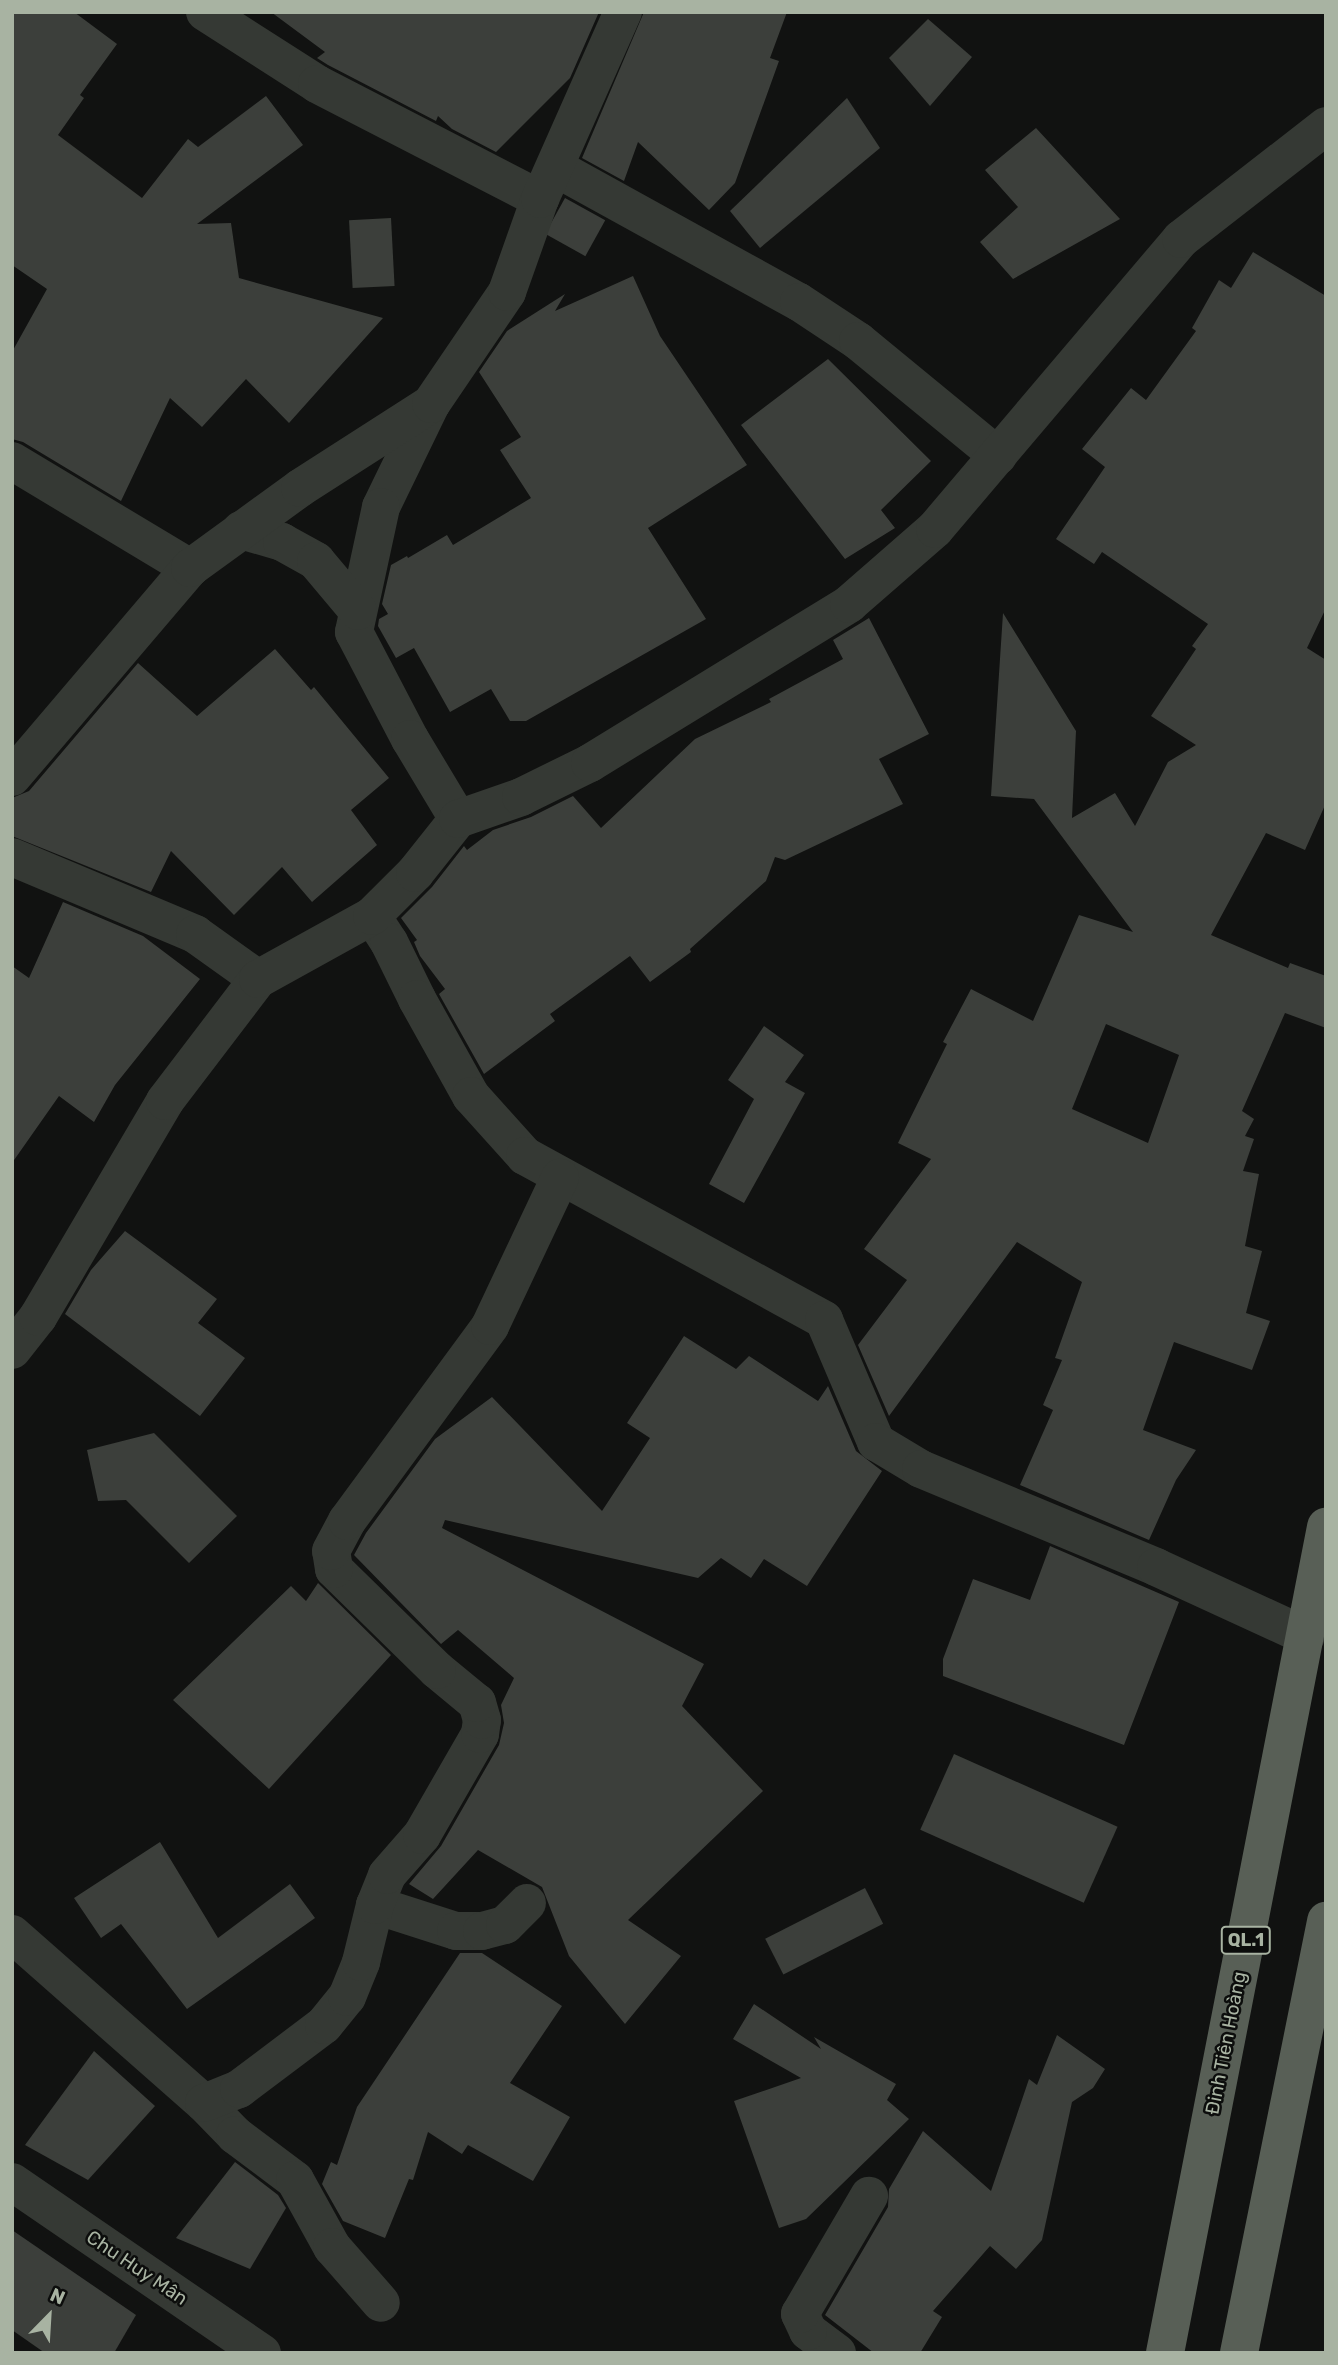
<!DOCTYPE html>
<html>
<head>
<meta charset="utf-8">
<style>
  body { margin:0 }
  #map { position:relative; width:1338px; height:2365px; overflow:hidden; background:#111211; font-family:Rubik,sans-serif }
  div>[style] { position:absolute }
  .building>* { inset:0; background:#3c3f3b; transform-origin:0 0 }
  .minor>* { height:38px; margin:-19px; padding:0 19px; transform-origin:19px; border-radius:19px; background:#353934 }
  .trunk>* { height:38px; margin:-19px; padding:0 19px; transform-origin:19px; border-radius:19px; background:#585f56 }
  span { translate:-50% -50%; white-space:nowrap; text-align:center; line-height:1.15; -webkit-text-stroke:5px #0c0d0c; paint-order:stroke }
  .shield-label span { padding:2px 5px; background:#0c0d0c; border:2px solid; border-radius:5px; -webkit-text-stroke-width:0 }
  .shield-label { font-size:18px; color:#a8b3a2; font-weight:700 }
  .street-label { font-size:19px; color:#a8b3a2 }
  .frame { position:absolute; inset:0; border:14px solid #a8b3a2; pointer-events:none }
  .north { position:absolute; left:14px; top:2281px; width:70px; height:70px; -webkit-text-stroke:5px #0c0d0c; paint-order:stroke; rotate:24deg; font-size:19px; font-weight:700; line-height:28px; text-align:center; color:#a8b3a2 }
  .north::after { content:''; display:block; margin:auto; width:24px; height:32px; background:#a8b3a2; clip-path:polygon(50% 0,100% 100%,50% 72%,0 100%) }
</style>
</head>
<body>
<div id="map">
  <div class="building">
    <i style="clip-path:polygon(12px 12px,74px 12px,117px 44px,80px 95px,84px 98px,58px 135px,142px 198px,188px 139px,198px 147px,266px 96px,303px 145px,197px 224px,231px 223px,239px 278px,383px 318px,289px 423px,246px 379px,202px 427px,170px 398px,121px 501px,23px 442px,12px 439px,12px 352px,47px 289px,12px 265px)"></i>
    <i style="clip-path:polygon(271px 12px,599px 12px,570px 78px,496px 152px,452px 129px,438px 116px,436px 121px,328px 65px,317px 58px,325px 52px)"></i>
    <i style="clip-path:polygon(644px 12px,787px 12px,770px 58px,779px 61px,735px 183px,709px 210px,638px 142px,624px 181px,582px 158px)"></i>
    <i style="clip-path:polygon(928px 19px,972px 57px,930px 106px,889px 58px)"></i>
    <i style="clip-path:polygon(847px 98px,880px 148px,760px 248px,730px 211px)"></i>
    <i style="clip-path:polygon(1036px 128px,1120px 219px,1013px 279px,980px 242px,1018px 207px,985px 170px)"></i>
    <i style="left:565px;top:198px;width:46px;height:41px;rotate:29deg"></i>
    <i style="left:391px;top:218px;width:68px;height:42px;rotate:87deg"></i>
    <i style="clip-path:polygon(evenodd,1253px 252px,1326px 296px,1326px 608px,1307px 648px,1326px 660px,1326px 803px,1305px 850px,1266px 833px,1211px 935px,1288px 968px,1290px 963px,1326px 976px,1326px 1028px,1285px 1013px,1242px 1111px,1254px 1119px,1245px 1136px,1254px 1139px,1243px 1171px,1259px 1174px,1245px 1246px,1262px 1251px,1246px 1313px,1270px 1321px,1252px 1370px,1174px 1342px,1143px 1430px,1196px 1450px,1176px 1480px,1149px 1540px,1020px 1485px,1053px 1410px,1043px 1405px,1062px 1360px,1055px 1358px,1082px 1282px,1017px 1242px,889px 1416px,858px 1345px,907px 1280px,864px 1249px,931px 1159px,898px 1143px,947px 1044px,943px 1042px,971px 989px,1033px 1021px,1079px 915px,1133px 932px,1034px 799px,991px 796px,1003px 613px,1076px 731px,1072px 818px,1115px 793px,1135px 826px,1168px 762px,1196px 745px,1151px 716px,1196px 649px,1192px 646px,1208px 624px,1102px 552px,1094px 564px,1056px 539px,1105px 467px,1082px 449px,1131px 388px,1146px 400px,1196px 331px,1192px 328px,1219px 280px,1231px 288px,1253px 252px,1106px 1024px,1179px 1055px,1148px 1143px,1072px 1109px,1106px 1024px)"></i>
    <i style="clip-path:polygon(633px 276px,660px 336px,747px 465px,648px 528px,706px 619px,526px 721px,510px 721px,491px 689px,450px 712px,414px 648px,396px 658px,378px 626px,379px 619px,388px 614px,382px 604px,391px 565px,407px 556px,408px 558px,447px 535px,453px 545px,531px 498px,500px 450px,521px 437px,479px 372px,507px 331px,565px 294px,555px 311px)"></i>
    <i style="clip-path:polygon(828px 359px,931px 461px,881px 510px,895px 528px,845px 559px,741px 425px)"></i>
    <i style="clip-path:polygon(869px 618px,929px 734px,879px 759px,903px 804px,785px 860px,775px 857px,766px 881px,690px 949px,691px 952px,650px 982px,630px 956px,550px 1014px,555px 1021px,484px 1074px,439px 994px,445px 989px,420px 956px,414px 942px,417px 940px,401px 918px,432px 887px,464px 846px,467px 850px,493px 830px,531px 817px,573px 796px,601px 828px,695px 739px,771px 702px,769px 699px,843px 659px,833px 640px)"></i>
    <i style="clip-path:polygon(275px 649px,311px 690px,314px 687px,389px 778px,351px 810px,377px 845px,312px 902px,282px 867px,234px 915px,171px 851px,151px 892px,12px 836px,12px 798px,29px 791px,138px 663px,197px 716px)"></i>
    <i style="clip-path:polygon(63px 902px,143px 936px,200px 979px,115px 1085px,94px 1122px,59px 1096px,12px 1163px,12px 966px,29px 978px)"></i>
    <i style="clip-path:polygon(764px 1026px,804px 1055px,785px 1082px,805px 1093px,744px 1203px,709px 1184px,754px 1099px,728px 1080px)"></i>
    <i style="clip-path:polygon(125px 1231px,217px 1299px,198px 1323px,245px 1358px,200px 1416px,65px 1314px,91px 1270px)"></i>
    <i style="clip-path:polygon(684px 1336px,736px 1369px,749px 1356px,818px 1401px,828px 1386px,856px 1451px,882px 1471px,807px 1586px,764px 1559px,751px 1578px,721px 1558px,698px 1578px,445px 1520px,442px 1528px,704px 1664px,682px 1706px,763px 1791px,628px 1920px,681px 1956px,625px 2024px,569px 1956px,542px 1887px,478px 1850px,433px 1899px,409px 1884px,441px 1846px,499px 1745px,504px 1723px,501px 1705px,514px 1678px,458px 1630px,441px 1644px,354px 1555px,366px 1533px,435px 1439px,492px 1397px,602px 1511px,650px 1438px,627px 1423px)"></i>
    <i style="clip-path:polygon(154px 1433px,237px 1516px,189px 1563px,126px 1500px,98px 1501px,87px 1450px)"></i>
    <i style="clip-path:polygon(1050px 1546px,1179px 1602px,1124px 1745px,943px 1676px,943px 1659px,973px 1579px,1030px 1600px)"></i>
    <i style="clip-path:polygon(318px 1583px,391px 1655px,269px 1789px,173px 1700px,291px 1586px,306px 1601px)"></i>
    <i style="left:954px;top:1754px;width:179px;height:83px;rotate:24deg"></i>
    <i style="clip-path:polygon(160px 1842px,218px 1938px,290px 1884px,315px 1918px,187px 2009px,121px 1924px,101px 1938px,74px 1898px)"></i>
    <i style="left:865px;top:1888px;width:40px;height:112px;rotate:63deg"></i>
    <i style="clip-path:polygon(460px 1953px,482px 1953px,562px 2006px,510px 2083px,570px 2117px,533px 2181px,468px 2145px,462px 2154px,428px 2132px,413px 2180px,409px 2179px,385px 2238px,343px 2221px,322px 2184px,331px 2162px,337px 2165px,357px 2107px)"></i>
    <i style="clip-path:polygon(754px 2004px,821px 2049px,814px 2037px,896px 2084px,887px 2100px,909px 2119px,806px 2219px,779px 2228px,734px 2101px,801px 2078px,733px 2039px)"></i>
    <i style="clip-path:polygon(1057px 2035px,1105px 2069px,1093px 2088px,1072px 2102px,1042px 2240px,1016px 2269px,990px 2246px,933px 2311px,942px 2317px,920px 2353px,874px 2353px,825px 2315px,888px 2207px,889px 2189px,923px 2131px,991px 2191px,1029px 2079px,1037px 2085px)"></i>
    <i style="clip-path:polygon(94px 2051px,155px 2106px,88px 2180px,25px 2145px)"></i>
    <i style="clip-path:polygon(235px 2162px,278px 2195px,286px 2208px,250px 2269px,176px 2238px)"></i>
    <i style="clip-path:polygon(12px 2230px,136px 2315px,114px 2353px,45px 2353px,12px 2330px)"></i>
  </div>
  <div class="minor">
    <i style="left:205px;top:12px;width:133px;rotate:32.7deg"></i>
    <i style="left:317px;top:84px;width:251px;rotate:27.3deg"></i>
    <i style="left:556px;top:168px;width:277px;rotate:28.9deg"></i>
    <i style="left:799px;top:302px;width:71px;rotate:33.5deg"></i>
    <i style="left:858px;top:341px;width:181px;rotate:39.4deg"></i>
    <i style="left:431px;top:404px;width:114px;rotate:115.9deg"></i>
    <i style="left:381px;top:507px;width:128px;rotate:102.2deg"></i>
    <i style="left:354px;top:632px;width:121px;rotate:62.4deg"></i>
    <i style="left:410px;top:739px;width:93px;rotate:59deg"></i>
    <i style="left:12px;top:461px;width:208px;rotate:31deg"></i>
    <i style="left:241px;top:530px;width:43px;rotate:16.3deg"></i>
    <i style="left:282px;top:542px;width:39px;rotate:29deg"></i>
    <i style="left:316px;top:561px;width:65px;rotate:50deg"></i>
    <i style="left:12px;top:777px;width:275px;rotate:-49.6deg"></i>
    <i style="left:190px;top:568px;width:136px;rotate:-36deg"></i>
    <i style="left:300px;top:488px;width:156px;rotate:-32.7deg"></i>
    <i style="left:431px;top:404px;width:135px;rotate:-55.8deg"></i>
    <i style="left:507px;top:292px;width:99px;rotate:-70.5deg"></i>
    <i style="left:540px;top:199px;width:205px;rotate:-66.1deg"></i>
    <i style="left:12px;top:857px;width:199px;rotate:22.8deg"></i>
    <i style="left:195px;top:934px;width:77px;rotate:35.5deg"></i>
    <i style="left:372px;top:916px;width:31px;rotate:57deg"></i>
    <i style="left:389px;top:942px;width:64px;rotate:63.8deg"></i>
    <i style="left:417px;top:999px;width:111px;rotate:60.9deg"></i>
    <i style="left:471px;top:1096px;width:81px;rotate:48deg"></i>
    <i style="left:525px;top:1156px;width:341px;rotate:28.7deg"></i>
    <i style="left:824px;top:1320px;width:133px;rotate:66.9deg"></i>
    <i style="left:876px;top:1442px;width:52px;rotate:31deg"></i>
    <i style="left:921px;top:1469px;width:255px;rotate:22.6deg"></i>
    <i style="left:1156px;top:1567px;width:165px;rotate:24.7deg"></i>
    <i style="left:12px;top:1350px;width:42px;rotate:-51.8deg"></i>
    <i style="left:38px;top:1317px;width:251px;rotate:-59.5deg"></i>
    <i style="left:165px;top:1101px;width:153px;rotate:-52.7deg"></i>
    <i style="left:258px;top:979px;width:130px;rotate:-28.9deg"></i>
    <i style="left:372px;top:916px;width:61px;rotate:-45deg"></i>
    <i style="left:415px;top:873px;width:69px;rotate:-51.5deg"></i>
    <i style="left:458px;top:819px;width:67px;rotate:-19.2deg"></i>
    <i style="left:521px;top:797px;width:77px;rotate:-26.2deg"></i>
    <i style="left:590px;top:763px;width:304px;rotate:-31.5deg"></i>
    <i style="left:849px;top:604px;width:114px;rotate:-41.1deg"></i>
    <i style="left:935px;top:529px;width:380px;rotate:-49.7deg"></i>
    <i style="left:1181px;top:239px;width:184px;rotate:-37.9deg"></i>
    <i style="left:375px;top:1905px;width:85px;rotate:17.8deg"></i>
    <i style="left:456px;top:1931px;width:26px"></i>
    <i style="left:482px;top:1931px;width:24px;rotate:-15deg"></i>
    <i style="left:505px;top:1925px;width:31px;rotate:-45deg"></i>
    <i style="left:12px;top:1934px;width:256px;rotate:41.4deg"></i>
    <i style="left:204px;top:2103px;width:45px;rotate:45.9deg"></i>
    <i style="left:235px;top:2135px;width:75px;rotate:36.9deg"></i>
    <i style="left:295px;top:2180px;width:77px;rotate:61.1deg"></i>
    <i style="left:332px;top:2247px;width:74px;rotate:48.8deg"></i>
    <i style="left:204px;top:2103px;width:38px;rotate:-22deg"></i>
    <i style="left:239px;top:2089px;width:106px;rotate:-37deg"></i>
    <i style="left:324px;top:2025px;width:36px;rotate:-51deg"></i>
    <i style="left:347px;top:1997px;width:38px;rotate:-68deg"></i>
    <i style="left:361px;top:1962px;width:59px;rotate:-76.2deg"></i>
    <i style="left:375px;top:1905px;width:32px;rotate:-68deg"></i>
    <i style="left:387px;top:1875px;width:53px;rotate:-48.8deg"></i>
    <i style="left:422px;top:1835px;width:116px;rotate:-60.1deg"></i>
    <i style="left:480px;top:1734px;width:14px;rotate:-82deg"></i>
    <i style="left:482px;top:1720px;width:18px;rotate:-106deg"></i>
    <i style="left:477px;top:1703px;width:52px;rotate:-140.5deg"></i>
    <i style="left:437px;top:1670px;width:144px;rotate:-135.6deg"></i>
    <i style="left:334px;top:1569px;width:18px;rotate:-99deg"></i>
    <i style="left:331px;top:1551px;width:34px;rotate:-62deg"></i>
    <i style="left:347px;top:1521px;width:242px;rotate:-53.7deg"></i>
    <i style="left:490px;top:1326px;width:164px;rotate:-64.7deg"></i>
    <i style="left:12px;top:2182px;width:303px;rotate:34.4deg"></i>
    <i style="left:837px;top:2353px;width:36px;rotate:-143deg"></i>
    <i style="left:808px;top:2331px;width:19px;rotate:-115deg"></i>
    <i style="left:800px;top:2314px;width:137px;rotate:-59.7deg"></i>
  </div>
  <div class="trunk">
    <i style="left:1165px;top:2353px;width:842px;rotate:-78.97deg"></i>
    <i style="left:1239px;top:2353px;width:441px;rotate:-78.6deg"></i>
  </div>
  <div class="shield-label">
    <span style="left:1246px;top:1940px">QL.1</span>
  </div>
  <div class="street-label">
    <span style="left:1226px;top:2043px;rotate:-79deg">Đinh Tiên Hoàng</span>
    <span style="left:137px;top:2268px;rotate:34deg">Chu Huy Mân</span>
  </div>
  <div class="frame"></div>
  <div class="north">N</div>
</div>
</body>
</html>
